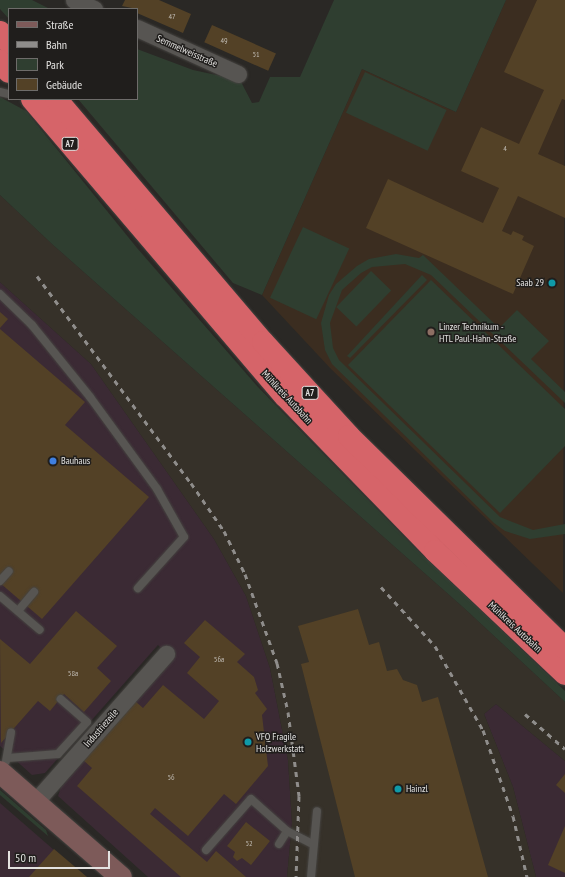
<!DOCTYPE html>
<html>
<head>
<meta charset="utf-8">
<style>
  body { margin:0 }
  #map { position:relative; width:565px; height:877px; overflow:hidden; background:#2a2825; font-family:"PT Sans Narrow",sans-serif }
  div>[style] { position:absolute }
  .commercial>* { inset:0; background:#3b2a34 }
  .built>* { inset:0; background:#363129 }
  .education>* { inset:0; background:#3b2d20 }
  .green>* { inset:0; background:#2f3e30; transform-origin:0 0 }
  .building>* { inset:0; background:#534126; transform-origin:0 0 }
  .roads { filter:drop-shadow(0 0 1px #454340) drop-shadow(0 0 1px #454340) }
  .service>* { height:8px; margin:-4px; padding:0 4px; transform-origin:4px; border-radius:4px; background:#575552 }
  .minor>* { height:17px; margin:-8.5px; padding:0 8.5px; transform-origin:8.5px; border-radius:8.5px; background:#575552 }
  .secondary>* { height:22px; margin:-11px; padding:0 11px; transform-origin:11px; border-radius:11px; background:#7d5a59 }
  .motorway>* { height:22px; margin:-11px; padding:0 11px; transform-origin:11px; border-radius:11px; background:#d66469 }
  .rail>* { height:3px; margin-top:-1.5px; transform-origin:0; background:repeating-linear-gradient(90deg,#8f8d8b 0 5px,transparent 0 10px) }
  .dots>* { width:11px; height:11px; translate:-50% -50%; box-sizing:border-box; border:2px solid #201e1c; border-radius:50% }
  span { translate:-50% -50%; white-space:nowrap; text-align:center; line-height:1.15; -webkit-text-stroke:3px #201e1c; paint-order:stroke }
  .number-label { font-size:8px; color:#bfbab2 }
  .number-label span { -webkit-text-stroke-width:0 }
  .shield-label span { padding:1px 3px; background:#201e1c; border:1px solid; border-radius:3px; -webkit-text-stroke-width:0 }
  .shield-label { font-size:9px; color:#e3e2e0; font-weight:700 }
  .street-label { font-size:10px; color:#e3e2e0 }
  .poi-label { font-size:10px; color:#e3e2e0 }
  .right { translate:-100% -50%; text-align:right }
  .left { translate:0 -50%; text-align:left }
  .legend { position:absolute; left:8px; top:8px; width:130px; height:92px; box-sizing:border-box; background:#201e1c; border:1px solid #6e6c6a; margin:0; padding:5px 7px; list-style:none; font-size:12px; color:#e3e2e0 }
  .legend li { display:flex; align-items:center; gap:8px; height:20px }
  .legend b { width:20px; border:1px solid #6e6c6a }
  .scale { position:absolute; left:8px; top:851px; width:102px; height:18px; box-sizing:border-box; border:2px solid #e3e2e0; border-top:0; padding-left:5px; font-size:12px; line-height:14px; white-space:nowrap; color:#e3e2e0; -webkit-text-stroke:3px #201e1c; paint-order:stroke }
</style>
</head>
<body>
<div id="map">
  <div class="commercial">
    <i style="clip-path:polygon(0 282px,91px 364px,214px 539px,246px 596px,270px 668px,288px 760px,292px 823px,287px 877px,148px 877px,58px 796px,61px 787px,173px 660px,158px 645px,45px 773px,32px 775px,0 746px)"></i>
    <i style="clip-path:polygon(496px 704px,565px 761px,565px 877px,536px 877px,513px 787px,484px 714px)"></i>
    <i style="clip-path:polygon(0 803px,85px 877px,0 877px)"></i>
  </div>
  <div class="built">
    <i style="clip-path:polygon(0 195px,52px 244px,464px 608px,565px 702px,565px 761px,496px 704px,484px 714px,513px 787px,536px 877px,287px 877px,292px 823px,288px 760px,270px 668px,246px 596px,214px 539px,91px 364px,0 282px)"></i>
  </div>
  <div class="education">
    <i style="clip-path:polygon(506px 0,565px 0,563px 593px,331px 369px,262px 295px,362px 69px,456px 112px)"></i>
  </div>
  <div class="green">
    <i style="clip-path:polygon(0 0,32px 0,50px 9px,9px 9px,9px 19px,0 9px)"></i>
    <i style="clip-path:polygon(334px 0,506px 0,456px 112px,362px 69px,262px 295px,233px 283px,78px 99px,137px 99px,137px 49px,193px 70px,240px 80px,252px 103px,259px 102px,270px 77px,300px 77px)"></i>
    <i style="left:365px;top:72px;width:90px;height:45px;rotate:25deg"></i>
    <i style="clip-path:polygon(0 97px,26px 111px,137px 248px,257px 386px,416px 549px,565px 691px,565px 702px,464px 608px,52px 244px,0 195px)"></i>
    <i style="left:303px;top:227px;width:51px;height:78px;rotate:25deg"></i>
    <i style="clip-path:polygon(396px 254px,419px 258px,423px 255px,499px 328px,517px 310px,549px 341px,531px 359px,565px 392px,565px 403px,431px 275px,405px 264px,372px 267px,361px 273px,342px 290px,330px 323px,333px 348px,339px 360px,500px 517px,533px 530px,565px 524px,565px 534px,530px 539px,505px 531px,494px 523px,332px 364px,325px 350px,321px 323px,329px 295px,336px 284px,357px 266px,369px 259px)"></i>
    <i style="left:371px;top:271px;width:28px;height:50px;rotate:44deg"></i>
    <i style="clip-path:polygon(422px 275px,427px 280px,350px 358px,347px 356px)"></i>
    <i style="clip-path:polygon(431px 280px,565px 409px,565px 446px,500px 513px,348px 365px)"></i>
    <i style="clip-path:polygon(0 790px,46px 830px,48px 836px,0 795px)"></i>
  </div>
  <div class="building">
    <i style="clip-path:polygon(125px 0,159px 0,191px 14px,183px 33px,137px 13px,137px 9px,122px 6px)"></i>
    <i style="clip-path:polygon(537px 0,565px 0,565px 100px,562px 99px,538px 154px,565px 166px,565px 218px,518px 196px,502px 231px,511px 235px,513px 231px,524px 236px,522px 240px,534px 246px,513px 294px,366px 228px,388px 179px,483px 223px,499px 188px,461px 171px,481px 127px,519px 144px,544px 90px,504px 72px)"></i>
    <i style="left:212px;top:25px;width:70px;height:19px;rotate:24deg"></i>
    <i style="clip-path:polygon(0 312px,8px 319px,0 328px)"></i>
    <i style="clip-path:polygon(0 329px,85px 402px,65px 425px,149px 497px,42px 619px,0 583px)"></i>
    <i style="clip-path:polygon(358px 609px,369px 645px,379px 642px,387px 671px,397px 669px,403px 680px,417px 685px,422px 702px,438px 697px,488px 877px,355px 877px,301px 664px,309px 662px,298px 626px)"></i>
    <i style="clip-path:polygon(76px 611px,117px 646px,97px 668px,111px 681px,84px 712px,64px 694px,50px 711px,38px 701px,1px 743px,0 639px,30px 664px)"></i>
    <i style="clip-path:polygon(205px 620px,245px 654px,237px 662px,254px 677px,258px 690px,255px 693px,267px 709px,262px 715px,268px 766px,236px 804px,224px 794px,188px 836px,155px 808px,150px 814px,207px 862px,216px 851px,246px 877px,181px 877px,77px 786px,92px 768px,83px 760px,135px 701px,143px 708px,163px 685px,204px 719px,219px 701px,187px 673px,200px 657px,184px 643px)"></i>
    <i style="clip-path:polygon(565px 774px,565px 793px,556px 785px)"></i>
    <i style="clip-path:polygon(246px 822px,270px 841px,251px 865px,242px 858px,237px 861px,233px 857px,235px 852px,227px 846px)"></i>
    <i style="clip-path:polygon(565px 826px,565px 873px,548px 865px)"></i>
    <i style="clip-path:polygon(54px 849px,87px 877px,29px 877px)"></i>
  </div>
  <div class="roads">
    <div class="service">
      <i style="left:0;top:92px;width:9px;rotate:13deg"></i>
      <i style="left:0;top:294px;width:45px;rotate:44.1deg"></i>
      <i style="left:32px;top:325px;width:92px;rotate:51.1deg"></i>
      <i style="left:90px;top:397px;width:114px;rotate:53.9deg"></i>
      <i style="left:157px;top:489px;width:55px;rotate:60.6deg"></i>
      <i style="left:184px;top:537px;width:69px;rotate:132deg"></i>
      <i style="left:0;top:581px;width:13px;rotate:-48deg"></i>
      <i style="left:0;top:596px;width:52px;rotate:40.4deg"></i>
      <i style="left:18px;top:611px;width:25px;rotate:-50deg"></i>
      <i style="left:8px;top:758px;width:50px;rotate:-4.6deg"></i>
      <i style="left:58px;top:754px;width:43px;rotate:-47.8deg"></i>
      <i style="left:87px;top:722px;width:35px;rotate:-139deg"></i>
      <i style="left:6px;top:761px;width:29px;rotate:-80deg"></i>
      <i style="left:279px;top:844px;width:15px;rotate:-58deg"></i>
      <i style="left:206px;top:850px;width:68px;rotate:-48.6deg"></i>
      <i style="left:251px;top:799px;width:48px;rotate:41.6deg"></i>
      <i style="left:287px;top:831px;width:30px;rotate:27deg"></i>
      <i style="left:311px;top:877px;width:66px;rotate:-84.8deg"></i>
    </div>
    <div class="minor">
      <i style="left:74px;top:0;width:22px;rotate:24deg"></i>
      <i style="left:137px;top:28px;width:111px;rotate:24.5deg"></i>
      <i style="left:35px;top:802px;width:198px;rotate:-48.5deg"></i>
    </div>
    <div class="secondary">
      <i style="left:0;top:772px;width:160px;rotate:41deg"></i>
    </div>
    <div class="motorway">
      <i style="left:0;top:32px;width:14px;rotate:51deg"></i>
      <i style="left:0;top:61px;width:14px;rotate:51deg"></i>
      <i style="left:32px;top:99px;width:390px;rotate:49.6deg"></i>
      <i style="left:285px;top:396px;width:216px;rotate:45.9deg"></i>
      <i style="left:435px;top:551px;width:179px;rotate:43.4deg"></i>
      <i style="left:56px;top:99px;width:319px;rotate:49.6deg"></i>
      <i style="left:263px;top:342px;width:127px;rotate:47.5deg"></i>
      <i style="left:349px;top:436px;width:303px;rotate:44.5deg"></i>
    </div>
  </div>
  <div class="rail">
    <i style="left:37px;top:276px;width:258px;rotate:53.4deg"></i>
    <i style="left:191px;top:483px;width:58px;rotate:55.5deg"></i>
    <i style="left:224px;top:531px;width:48px;rotate:64deg"></i>
    <i style="left:245px;top:574px;width:95px;rotate:70.2deg"></i>
    <i style="left:277px;top:663px;width:50px;rotate:77.3deg"></i>
    <i style="left:288px;top:712px;width:85px;rotate:82.5deg"></i>
    <i style="left:299px;top:796px;width:81px;rotate:92.1deg"></i>
    <i style="left:381px;top:587px;width:80px;rotate:47.5deg"></i>
    <i style="left:435px;top:646px;width:97px;rotate:60.3deg"></i>
    <i style="left:483px;top:730px;width:91px;rotate:70.8deg"></i>
    <i style="left:513px;top:816px;width:63px;rotate:77.1deg"></i>
    <i style="left:525px;top:714px;width:53px;rotate:41.2deg"></i>
  </div>
  <div class="dots">
    <i style="left:552px;top:283px;background:#0f9aa8"></i>
    <i style="left:431px;top:332px;background:#8d6e63"></i>
    <i style="left:53px;top:461px;background:#3f7fe0"></i>
    <i style="left:248px;top:742px;background:#0f9aa8"></i>
    <i style="left:398px;top:789px;background:#0f9aa8"></i>
  </div>
  <div class="number-label">
    <span style="left:172px;top:17px">47</span>
    <span style="left:224px;top:41px">49</span>
    <span style="left:256px;top:55px">51</span>
    <span style="left:505px;top:149px">4</span>
    <span style="left:219px;top:660px">56a</span>
    <span style="left:73px;top:674px">58a</span>
    <span style="left:171px;top:778px">56</span>
    <span style="left:249px;top:844px">52</span>
  </div>
  <div class="shield-label">
    <span style="left:70px;top:144px">A7</span>
    <span style="left:310px;top:393px">A7</span>
  </div>
  <div class="street-label">
    <span style="left:187px;top:51px;rotate:24deg">Semmelweisstraße</span>
    <span style="left:287px;top:397px;rotate:47deg">Mühlkreis Autobahn</span>
    <span style="left:515px;top:627px;rotate:43deg">Mühlkreis Autobahn</span>
    <span style="left:101px;top:728px;rotate:-49deg">Industriezeile</span>
  </div>
  <div class="poi-label">
    <span class="right" style="left:544px;top:283px">Saab 29</span>
    <span class="left" style="left:439px;top:332px">Linzer Technikum -<br>HTL Paul-Hahn-Straße</span>
    <span class="left" style="left:61px;top:461px">Bauhaus</span>
    <span class="left" style="left:256px;top:742px">VFQ Fragile<br>Holzwerkstatt</span>
    <span class="left" style="left:406px;top:789px">Hainzl</span>
  </div>
  <ul class="legend">
  <li><b style="height:5px;background:#7d5a59"></b>Straße</li>
  <li><b style="height:5px;background:#8f8d8b"></b>Bahn</li>
  <li><b style="height:11px;background:#2f3e30"></b>Park</li>
  <li><b style="height:11px;background:#534126"></b>Gebäude</li>
  </ul>
  <div class="scale">50 m</div>
</div>
</body>
</html>
